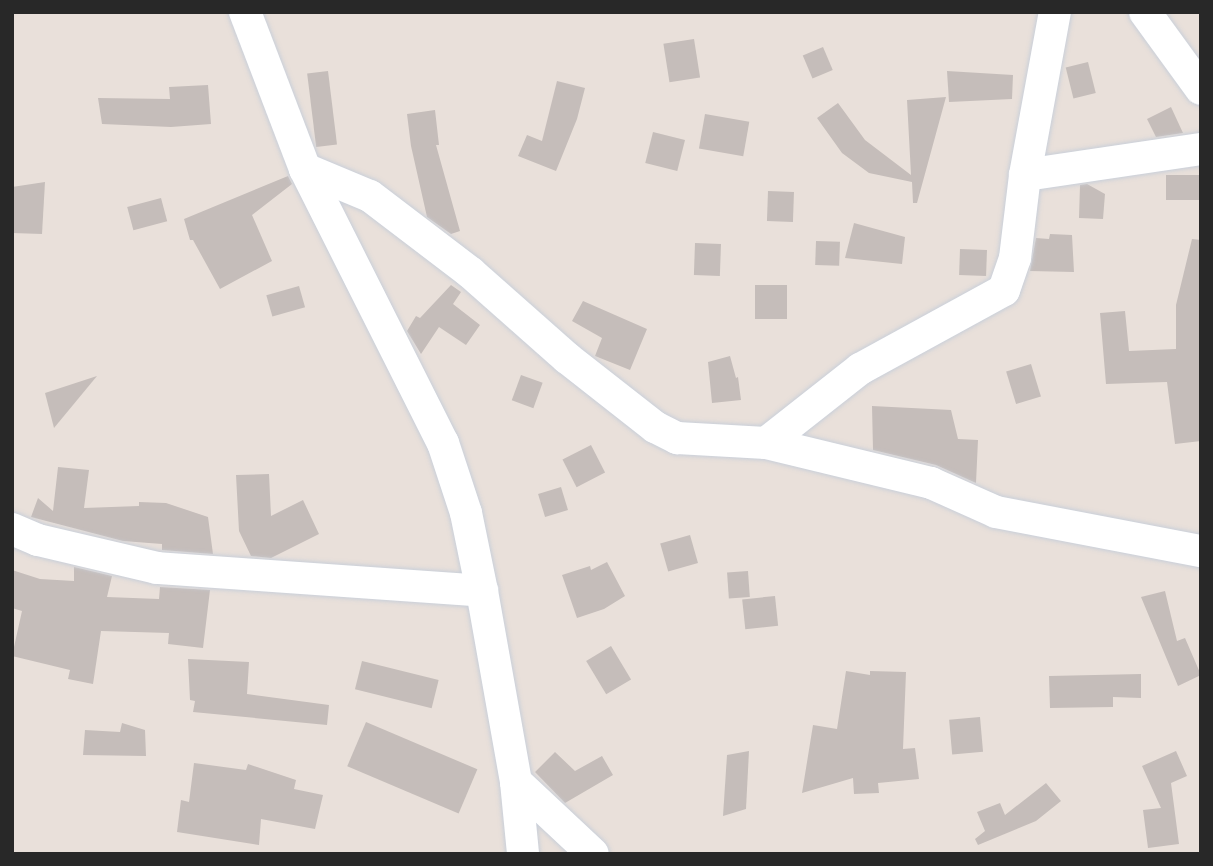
<!DOCTYPE html>
<html>
<head>
<meta charset="utf-8">
<style>
  body { margin:0 }
  #map { position:relative; width:1213px; height:866px; overflow:hidden; background:#e9e0da; font-family:"Source Sans 3",sans-serif }
  div>[style] { position:absolute }
  .building>* { inset:0; background:#c5bdba; transform-origin:0 0 }
  .roads { filter:drop-shadow(0 0 2px #c9cfd9) drop-shadow(0 0 2px #c9cfd9) }
  .street>* { height:32px; margin:-16px; padding:0 16px; transform-origin:16px; border-radius:16px; background:#fff }
  span { translate:-50% -50%; white-space:nowrap; text-align:center; line-height:1.15; -webkit-text-stroke:5px #fff; paint-order:stroke }
  .frame { position:absolute; inset:0; border:14px solid #282828; pointer-events:none }
</style>
</head>
<body>
<div id="map">
  <div class="building">
    <i style="left:694px;top:39px;width:39px;height:31px;rotate:81deg"></i>
    <i style="left:823px;top:47px;width:25px;height:22px;rotate:67deg"></i>
    <i style="left:1088px;top:62px;width:32px;height:23px;rotate:76deg"></i>
    <i style="left:328px;top:71px;width:74px;height:21px;rotate:83deg"></i>
    <i style="clip-path:polygon(947px 71px,1013px 75px,1012px 99px,949px 102px)"></i>
    <i style="clip-path:polygon(557px 81px,585px 88px,577px 119px,556px 171px,518px 156px,527px 135px,542px 141px)"></i>
    <i style="clip-path:polygon(208px 85px,211px 124px,171px 127px,102px 124px,98px 98px,170px 99px,169px 87px)"></i>
    <i style="clip-path:polygon(946px 97px,917px 203px,913px 203px,912px 182px,869px 173px,842px 153px,817px 118px,838px 103px,865px 140px,911px 175px,907px 100px)"></i>
    <i style="clip-path:polygon(1171px 107px,1183px 133px,1156px 137px,1147px 119px)"></i>
    <i style="clip-path:polygon(435px 110px,439px 145px,436px 145px,460px 231px,451px 234px,427px 217px,411px 146px,407px 114px)"></i>
    <i style="left:705px;top:114px;width:45px;height:35px;rotate:10deg"></i>
    <i style="left:653px;top:132px;width:33px;height:32px;rotate:14deg"></i>
    <i style="left:1201px;top:175px;width:25px;height:35px;rotate:90deg"></i>
    <i style="clip-path:polygon(288px 176px,292px 184px,252px 215px,272px 261px,220px 289px,193px 240px,190px 240px,184px 219px)"></i>
    <i style="clip-path:polygon(45px 182px,42px 234px,12px 233px,12px 187px)"></i>
    <i style="clip-path:polygon(1087px 184px,1105px 194px,1103px 219px,1079px 218px,1080px 185px)"></i>
    <i style="left:768px;top:191px;width:26px;height:30px;rotate:2deg"></i>
    <i style="left:161px;top:198px;width:24px;height:35px;rotate:75deg"></i>
    <i style="clip-path:polygon(854px 223px,905px 237px,902px 264px,845px 258px)"></i>
    <i style="clip-path:polygon(1050px 234px,1072px 235px,1074px 272px,1030px 271px,1036px 238px,1049px 239px)"></i>
    <i style="clip-path:polygon(1192px 239px,1201px 240px,1201px 441px,1175px 444px,1167px 382px,1106px 384px,1100px 313px,1125px 311px,1129px 351px,1176px 349px,1176px 305px)"></i>
    <i style="left:816px;top:241px;width:24px;height:24px;rotate:2deg"></i>
    <i style="left:695px;top:243px;width:26px;height:32px;rotate:2deg"></i>
    <i style="left:960px;top:249px;width:27px;height:26px;rotate:2deg"></i>
    <i style="clip-path:polygon(451px 285px,461px 292px,453px 304px,480px 325px,466px 345px,439px 327px,421px 354px,407px 331px,416px 316px,420px 318px)"></i>
    <i style="left:755px;top:285px;width:32px;height:34px"></i>
    <i style="left:299px;top:286px;width:22px;height:34px;rotate:74deg"></i>
    <i style="clip-path:polygon(583px 301px,647px 329px,630px 370px,595px 356px,602px 338px,572px 321px)"></i>
    <i style="clip-path:polygon(730px 356px,736px 378px,738px 377px,741px 400px,712px 403px,708px 362px)"></i>
    <i style="left:1031px;top:364px;width:34px;height:26px;rotate:73deg"></i>
    <i style="left:521px;top:375px;width:23px;height:27px;rotate:20deg"></i>
    <i style="clip-path:polygon(97px 376px,54px 428px,45px 393px)"></i>
    <i style="clip-path:polygon(872px 406px,951px 410px,958px 439px,978px 440px,976px 483px,936px 465px,873px 450px)"></i>
    <i style="left:591px;top:445px;width:31px;height:32px;rotate:63deg"></i>
    <i style="clip-path:polygon(58px 467px,89px 470px,84px 508px,139px 506px,139px 502px,166px 503px,208px 517px,213px 554px,162px 550px,162px 544px,123px 541px,31px 517px,38px 498px,53px 511px)"></i>
    <i style="clip-path:polygon(269px 474px,271px 516px,303px 500px,319px 534px,271px 558px,251px 556px,239px 531px,236px 475px)"></i>
    <i style="left:561px;top:487px;width:24px;height:24px;rotate:73deg"></i>
    <i style="left:690px;top:535px;width:29px;height:31px;rotate:74deg"></i>
    <i style="clip-path:polygon(607px 562px,625px 596px,604px 609px,577px 618px,562px 575px,590px 566px,591px 570px)"></i>
    <i style="clip-path:polygon(74px 567px,112px 576px,107px 597px,159px 599px,160px 587px,210px 590px,203px 648px,168px 644px,169px 633px,101px 631px,93px 684px,68px 679px,70px 670px,12px 656px,22px 611px,12px 608px,12px 570px,40px 579px,74px 581px)"></i>
    <i style="left:748px;top:571px;width:26px;height:21px;rotate:86deg"></i>
    <i style="clip-path:polygon(1165px 591px,1177px 641px,1185px 638px,1201px 675px,1178px 686px,1141px 597px)"></i>
    <i style="left:775px;top:596px;width:30px;height:33px;rotate:84deg"></i>
    <i style="left:611px;top:646px;width:39px;height:29px;rotate:59deg"></i>
    <i style="clip-path:polygon(188px 659px,249px 662px,247px 694px,329px 705px,327px 725px,193px 712px,195px 701px,190px 700px)"></i>
    <i style="left:362px;top:661px;width:79px;height:29px;rotate:14deg"></i>
    <i style="clip-path:polygon(846px 671px,870px 675px,870px 671px,906px 672px,903px 749px,915px 748px,919px 779px,878px 783px,879px 793px,854px 794px,853px 778px,802px 793px,813px 725px,837px 729px)"></i>
    <i style="clip-path:polygon(1141px 674px,1141px 698px,1113px 697px,1113px 707px,1050px 708px,1049px 676px)"></i>
    <i style="left:980px;top:717px;width:35px;height:31px;rotate:85deg"></i>
    <i style="left:366px;top:722px;width:121px;height:48px;rotate:23deg"></i>
    <i style="clip-path:polygon(122px 723px,145px 730px,146px 756px,83px 755px,85px 730px,120px 732px)"></i>
    <i style="clip-path:polygon(749px 751px,746px 809px,723px 816px,727px 755px)"></i>
    <i style="clip-path:polygon(1176px 751px,1187px 776px,1171px 783px,1179px 844px,1148px 848px,1143px 810px,1161px 808px,1142px 766px)"></i>
    <i style="clip-path:polygon(555px 752px,575px 771px,602px 756px,613px 775px,565px 803px,535px 772px)"></i>
    <i style="clip-path:polygon(194px 763px,246px 770px,248px 764px,296px 780px,294px 789px,323px 795px,315px 829px,261px 819px,259px 845px,177px 832px,181px 800px,189px 802px)"></i>
    <i style="clip-path:polygon(1046px 783px,1061px 801px,1036px 821px,978px 845px,975px 839px,985px 831px,977px 812px,1000px 803px,1005px 815px)"></i>
  </div>
  <div class="roads">
    <div class="street">
      <i style="left:245px;top:12px;width:168px;rotate:69.1deg"></i>
      <i style="left:305px;top:169px;width:307px;rotate:63.3deg"></i>
      <i style="left:443px;top:443px;width:74px;rotate:71.8deg"></i>
      <i style="left:466px;top:513px;width:80px;rotate:78.4deg"></i>
      <i style="left:482px;top:591px;width:194px;rotate:79.9deg"></i>
      <i style="left:516px;top:782px;width:72px;rotate:84.4deg"></i>
      <i style="left:1145px;top:12px;width:95px;rotate:54deg"></i>
      <i style="left:305px;top:169px;width:70px;rotate:22.6deg"></i>
      <i style="left:370px;top:196px;width:127px;rotate:37.3deg"></i>
      <i style="left:471px;top:273px;width:128px;rotate:41.5deg"></i>
      <i style="left:567px;top:358px;width:112px;rotate:38.1deg"></i>
      <i style="left:655px;top:427px;width:25px;rotate:27deg"></i>
      <i style="left:677px;top:438px;width:89px;rotate:3.2deg"></i>
      <i style="left:766px;top:443px;width:170px;rotate:13.6deg"></i>
      <i style="left:931px;top:483px;width:71px;rotate:24deg"></i>
      <i style="left:996px;top:512px;width:209px;rotate:10.8deg"></i>
      <i style="left:1025px;top:175px;width:178px;rotate:-8.4deg"></i>
      <i style="left:766px;top:443px;width:120px;rotate:-38.2deg"></i>
      <i style="left:860px;top:369px;width:164px;rotate:-28.7deg"></i>
      <i style="left:1004px;top:290px;width:34px;rotate:-71deg"></i>
      <i style="left:1015px;top:258px;width:84px;rotate:-83.1deg"></i>
      <i style="left:1025px;top:175px;width:166px;rotate:-79.6deg"></i>
      <i style="left:12px;top:529px;width:28px;rotate:23deg"></i>
      <i style="left:38px;top:540px;width:122px;rotate:13.2deg"></i>
      <i style="left:157px;top:568px;width:326px;rotate:4deg"></i>
      <i style="left:516px;top:782px;width:105px;rotate:43.1deg"></i>
    </div>
  </div>
  <div class="frame"></div>
</div>
</body>
</html>
